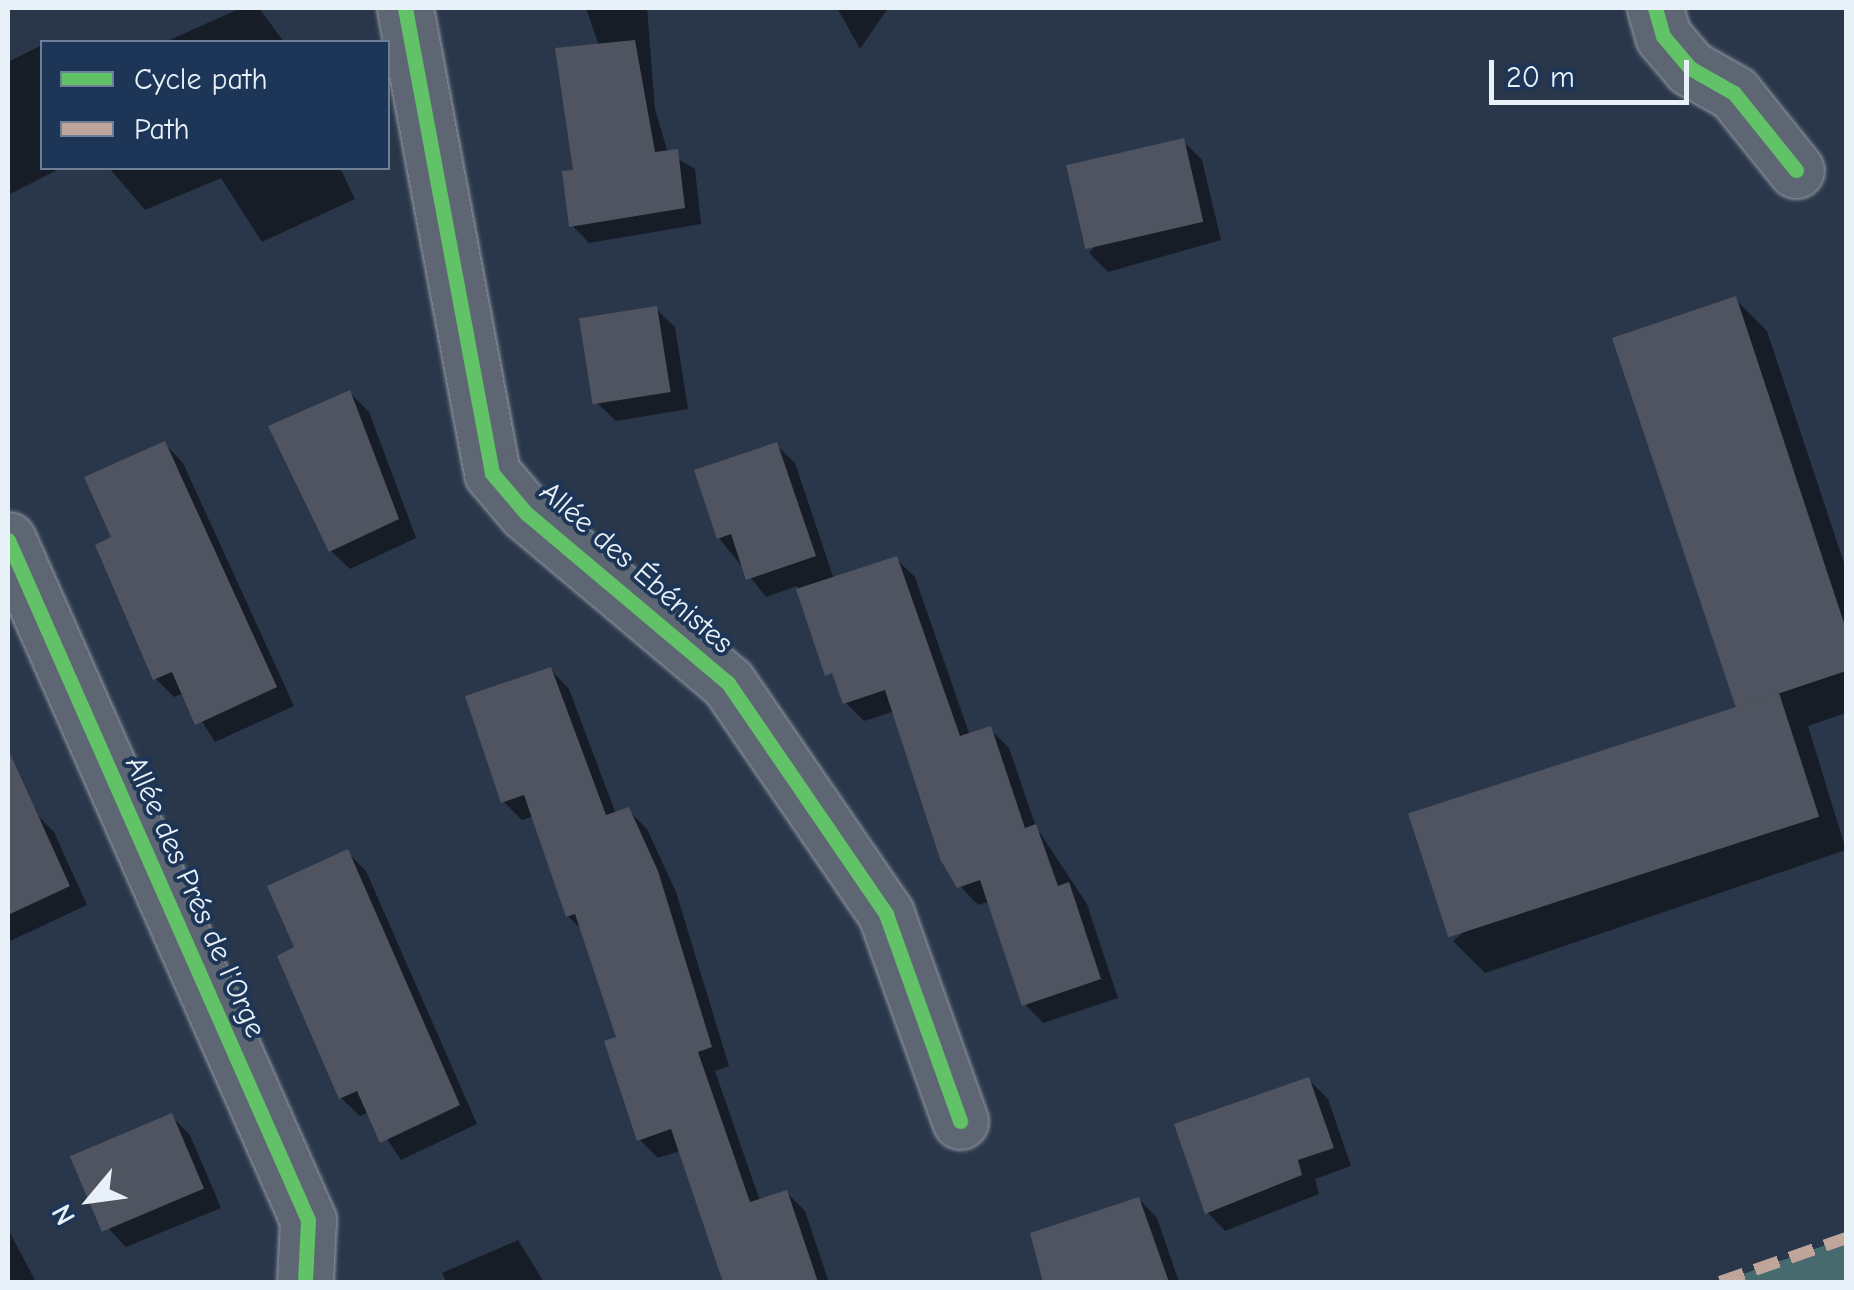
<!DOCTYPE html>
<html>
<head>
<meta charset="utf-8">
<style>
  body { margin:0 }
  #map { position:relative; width:1854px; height:1290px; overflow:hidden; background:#2a374a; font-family:"Comic Neue",sans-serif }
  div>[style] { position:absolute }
  .green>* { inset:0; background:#476a6e }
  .shadow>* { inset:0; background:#0007 }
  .building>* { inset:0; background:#4f5460; transform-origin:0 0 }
  .roads { filter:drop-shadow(0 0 2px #959da7) drop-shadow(0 0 2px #959da7) }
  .minor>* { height:55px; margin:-27.5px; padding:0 27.5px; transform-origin:27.5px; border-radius:27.5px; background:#5d6672 }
  .quiet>* { height:12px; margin-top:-6px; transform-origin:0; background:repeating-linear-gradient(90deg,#c0a59a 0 25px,transparent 0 37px) }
  .cycleway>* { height:15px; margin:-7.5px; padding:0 7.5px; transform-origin:7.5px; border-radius:7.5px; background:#61c268 }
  span { translate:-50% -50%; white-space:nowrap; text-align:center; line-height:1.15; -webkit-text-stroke:8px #1d3557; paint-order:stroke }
  .street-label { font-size:30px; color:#e8f1f8 }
  .frame { position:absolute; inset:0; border:10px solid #e8f1f8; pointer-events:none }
  .legend { position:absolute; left:40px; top:40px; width:350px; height:130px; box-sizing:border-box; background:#1d3557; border:2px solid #6e8097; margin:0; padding:12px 18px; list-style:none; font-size:30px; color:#e8f1f8 }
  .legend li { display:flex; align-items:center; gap:20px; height:50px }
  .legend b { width:50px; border:2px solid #6e8097 }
  .north { position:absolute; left:40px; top:1150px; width:100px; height:100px; -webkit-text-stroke:8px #1d3557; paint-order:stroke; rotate:241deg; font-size:28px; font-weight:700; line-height:40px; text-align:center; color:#e8f1f8 }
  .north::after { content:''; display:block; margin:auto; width:35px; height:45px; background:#e8f1f8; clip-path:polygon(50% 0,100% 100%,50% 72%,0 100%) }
  .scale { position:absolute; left:1489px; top:60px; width:200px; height:45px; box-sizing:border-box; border:5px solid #e8f1f8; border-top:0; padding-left:12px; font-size:30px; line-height:35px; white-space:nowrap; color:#e8f1f8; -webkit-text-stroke:8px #1d3557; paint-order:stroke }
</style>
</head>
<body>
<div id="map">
  <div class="green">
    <i style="clip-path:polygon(1846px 1238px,1846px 1282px,1720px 1282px)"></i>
  </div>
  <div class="shadow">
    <i style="clip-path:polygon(241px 8px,259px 8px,284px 42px,165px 42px)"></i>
    <i style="clip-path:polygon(586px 8px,647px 8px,655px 109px,668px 153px,695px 169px,701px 224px,589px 243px,572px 225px,599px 46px)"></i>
    <i style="clip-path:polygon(837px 8px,888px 8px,860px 49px)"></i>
    <i style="clip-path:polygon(42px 45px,42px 168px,61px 168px,8px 195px,8px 62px)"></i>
    <i style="clip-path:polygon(1183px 141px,1202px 160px,1221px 240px,1108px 272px,1089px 253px)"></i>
    <i style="clip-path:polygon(109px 168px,340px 168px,355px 199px,262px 242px,221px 178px,145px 210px)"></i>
    <i style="clip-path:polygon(1735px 299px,1767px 331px,1846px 569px,1846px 713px,1808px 726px,1846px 850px,1485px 973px,1453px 941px,1741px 709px)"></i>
    <i style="clip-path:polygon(656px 309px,675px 327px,688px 409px,616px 421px,597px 403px)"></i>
    <i style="clip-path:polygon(350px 393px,369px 412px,416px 538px,350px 569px,331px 551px)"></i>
    <i style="clip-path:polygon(165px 444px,183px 463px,294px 706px,215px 742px,184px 693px,174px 697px,155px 678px,114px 539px)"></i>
    <i style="clip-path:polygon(776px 445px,795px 463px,834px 579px,896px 559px,915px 577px,970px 736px,990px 729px,1009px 748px,1036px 827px,1087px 904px,1118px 998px,1043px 1023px,1025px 1004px,990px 901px,978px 905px,960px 886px,895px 711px,864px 721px,845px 702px,797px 586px,766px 597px,719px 538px)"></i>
    <i style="clip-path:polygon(551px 670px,569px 689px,616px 814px,628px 810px,647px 829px,676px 892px,729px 1066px,715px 1071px,760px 1201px,787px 1193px,805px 1211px,829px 1282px,725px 1282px,680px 1151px,658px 1158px,639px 1139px,620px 1039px,583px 931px,568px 916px,534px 816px,522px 820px,503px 801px)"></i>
    <i style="clip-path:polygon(35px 813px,54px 832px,87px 905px,8px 942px,8px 826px)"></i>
    <i style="clip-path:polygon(347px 852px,366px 871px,477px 1124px,401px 1160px,369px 1112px,360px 1116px,341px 1098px,297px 948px)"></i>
    <i style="clip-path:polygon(1309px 1080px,1328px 1099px,1351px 1166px,1315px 1179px,1319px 1194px,1225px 1231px,1207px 1212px)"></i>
    <i style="clip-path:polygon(171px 1116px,190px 1135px,221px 1208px,126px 1247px,108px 1228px)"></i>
    <i style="clip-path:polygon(1139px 1199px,1157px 1218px,1179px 1282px,1046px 1282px,1033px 1235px)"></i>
    <i style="clip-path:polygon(8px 1229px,36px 1282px,8px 1282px)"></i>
    <i style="clip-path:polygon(518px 1240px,544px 1282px,446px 1282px,442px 1273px)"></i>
  </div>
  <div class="building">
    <i style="clip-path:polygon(635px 40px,655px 152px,678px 149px,685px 208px,569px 227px,562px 171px,573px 170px,555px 48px)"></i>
    <i style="left:1184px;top:138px;width:86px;height:121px;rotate:77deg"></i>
    <i style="clip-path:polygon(1736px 296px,1846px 629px,1846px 671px,1736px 708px,1612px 338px)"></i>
    <i style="left:657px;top:306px;width:87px;height:79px;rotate:81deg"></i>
    <i style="clip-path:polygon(350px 390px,399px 519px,329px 552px,268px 426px)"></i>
    <i style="clip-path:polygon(165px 441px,277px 687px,195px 725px,172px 672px,153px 680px,95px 545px,111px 537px,84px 477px)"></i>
    <i style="clip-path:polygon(777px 442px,816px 556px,746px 580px,731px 534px,717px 539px,694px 470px)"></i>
    <i style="clip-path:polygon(897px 556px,960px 736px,991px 726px,1025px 828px,1036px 824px,1058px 886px,1069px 882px,1101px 979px,1022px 1006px,980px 880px,957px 888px,940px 859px,885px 690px,843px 704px,832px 673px,825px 676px,796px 589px)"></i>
    <i style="clip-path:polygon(551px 667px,606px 815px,629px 807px,658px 871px,712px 1047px,698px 1052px,750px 1202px,787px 1190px,818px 1282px,723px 1282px,671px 1129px,637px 1141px,604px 1041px,616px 1037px,575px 914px,566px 917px,524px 795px,501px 803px,465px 696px)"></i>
    <i style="left:1779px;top:693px;width:130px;height:390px;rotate:72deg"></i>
    <i style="clip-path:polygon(8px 749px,70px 886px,8px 915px)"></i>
    <i style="clip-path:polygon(348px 849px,460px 1105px,380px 1143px,357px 1091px,339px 1099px,277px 956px,294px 947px,267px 886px)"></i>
    <i style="clip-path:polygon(1309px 1077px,1334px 1148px,1298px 1160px,1302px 1175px,1205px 1214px,1174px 1124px)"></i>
    <i style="left:172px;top:1113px;width:82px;height:111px;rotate:67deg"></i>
    <i style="clip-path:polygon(1139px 1197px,1169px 1282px,1043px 1282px,1030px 1233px)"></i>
  </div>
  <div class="roads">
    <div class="minor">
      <i style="left:405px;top:8px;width:473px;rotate:79.4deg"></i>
      <i style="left:492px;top:473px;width:52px;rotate:49.6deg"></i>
      <i style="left:526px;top:513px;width:264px;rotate:40.1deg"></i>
      <i style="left:728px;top:683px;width:280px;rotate:55.6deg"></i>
      <i style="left:886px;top:914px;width:220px;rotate:70.3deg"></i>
      <i style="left:1655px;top:8px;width:29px;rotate:74deg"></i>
      <i style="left:1663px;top:36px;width:42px;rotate:49.8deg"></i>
      <i style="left:1690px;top:68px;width:51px;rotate:29.6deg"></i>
      <i style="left:1734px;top:93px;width:99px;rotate:51.2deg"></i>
      <i style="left:8px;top:540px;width:743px;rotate:66.19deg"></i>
      <i style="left:308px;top:1220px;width:62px;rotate:92.8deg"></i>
    </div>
  </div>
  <div class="quiet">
    <i style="left:1720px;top:1282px;width:133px;rotate:-19.2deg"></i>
  </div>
  <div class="cycleway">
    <i style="left:405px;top:8px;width:473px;rotate:79.4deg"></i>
    <i style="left:492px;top:473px;width:52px;rotate:49.6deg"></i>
    <i style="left:526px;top:513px;width:264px;rotate:40.1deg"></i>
    <i style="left:728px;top:683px;width:280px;rotate:55.6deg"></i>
    <i style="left:886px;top:914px;width:220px;rotate:70.3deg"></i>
    <i style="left:1655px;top:8px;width:29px;rotate:74deg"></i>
    <i style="left:1663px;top:36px;width:42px;rotate:49.8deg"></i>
    <i style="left:1690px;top:68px;width:51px;rotate:29.6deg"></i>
    <i style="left:1734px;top:93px;width:99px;rotate:51.2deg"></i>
    <i style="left:8px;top:540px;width:743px;rotate:66.19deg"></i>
    <i style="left:308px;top:1220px;width:62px;rotate:92.8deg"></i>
  </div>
  <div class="street-label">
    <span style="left:636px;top:568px;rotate:41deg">Allée des Ébénistes</span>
    <span style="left:195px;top:897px;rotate:66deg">Allée des Prés de l'Orge</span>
  </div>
  <div class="frame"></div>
  <ul class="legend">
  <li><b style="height:12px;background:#61c268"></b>Cycle path</li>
  <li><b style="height:12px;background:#c0a59a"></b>Path</li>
  </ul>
  <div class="north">N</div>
  <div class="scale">20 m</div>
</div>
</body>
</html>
